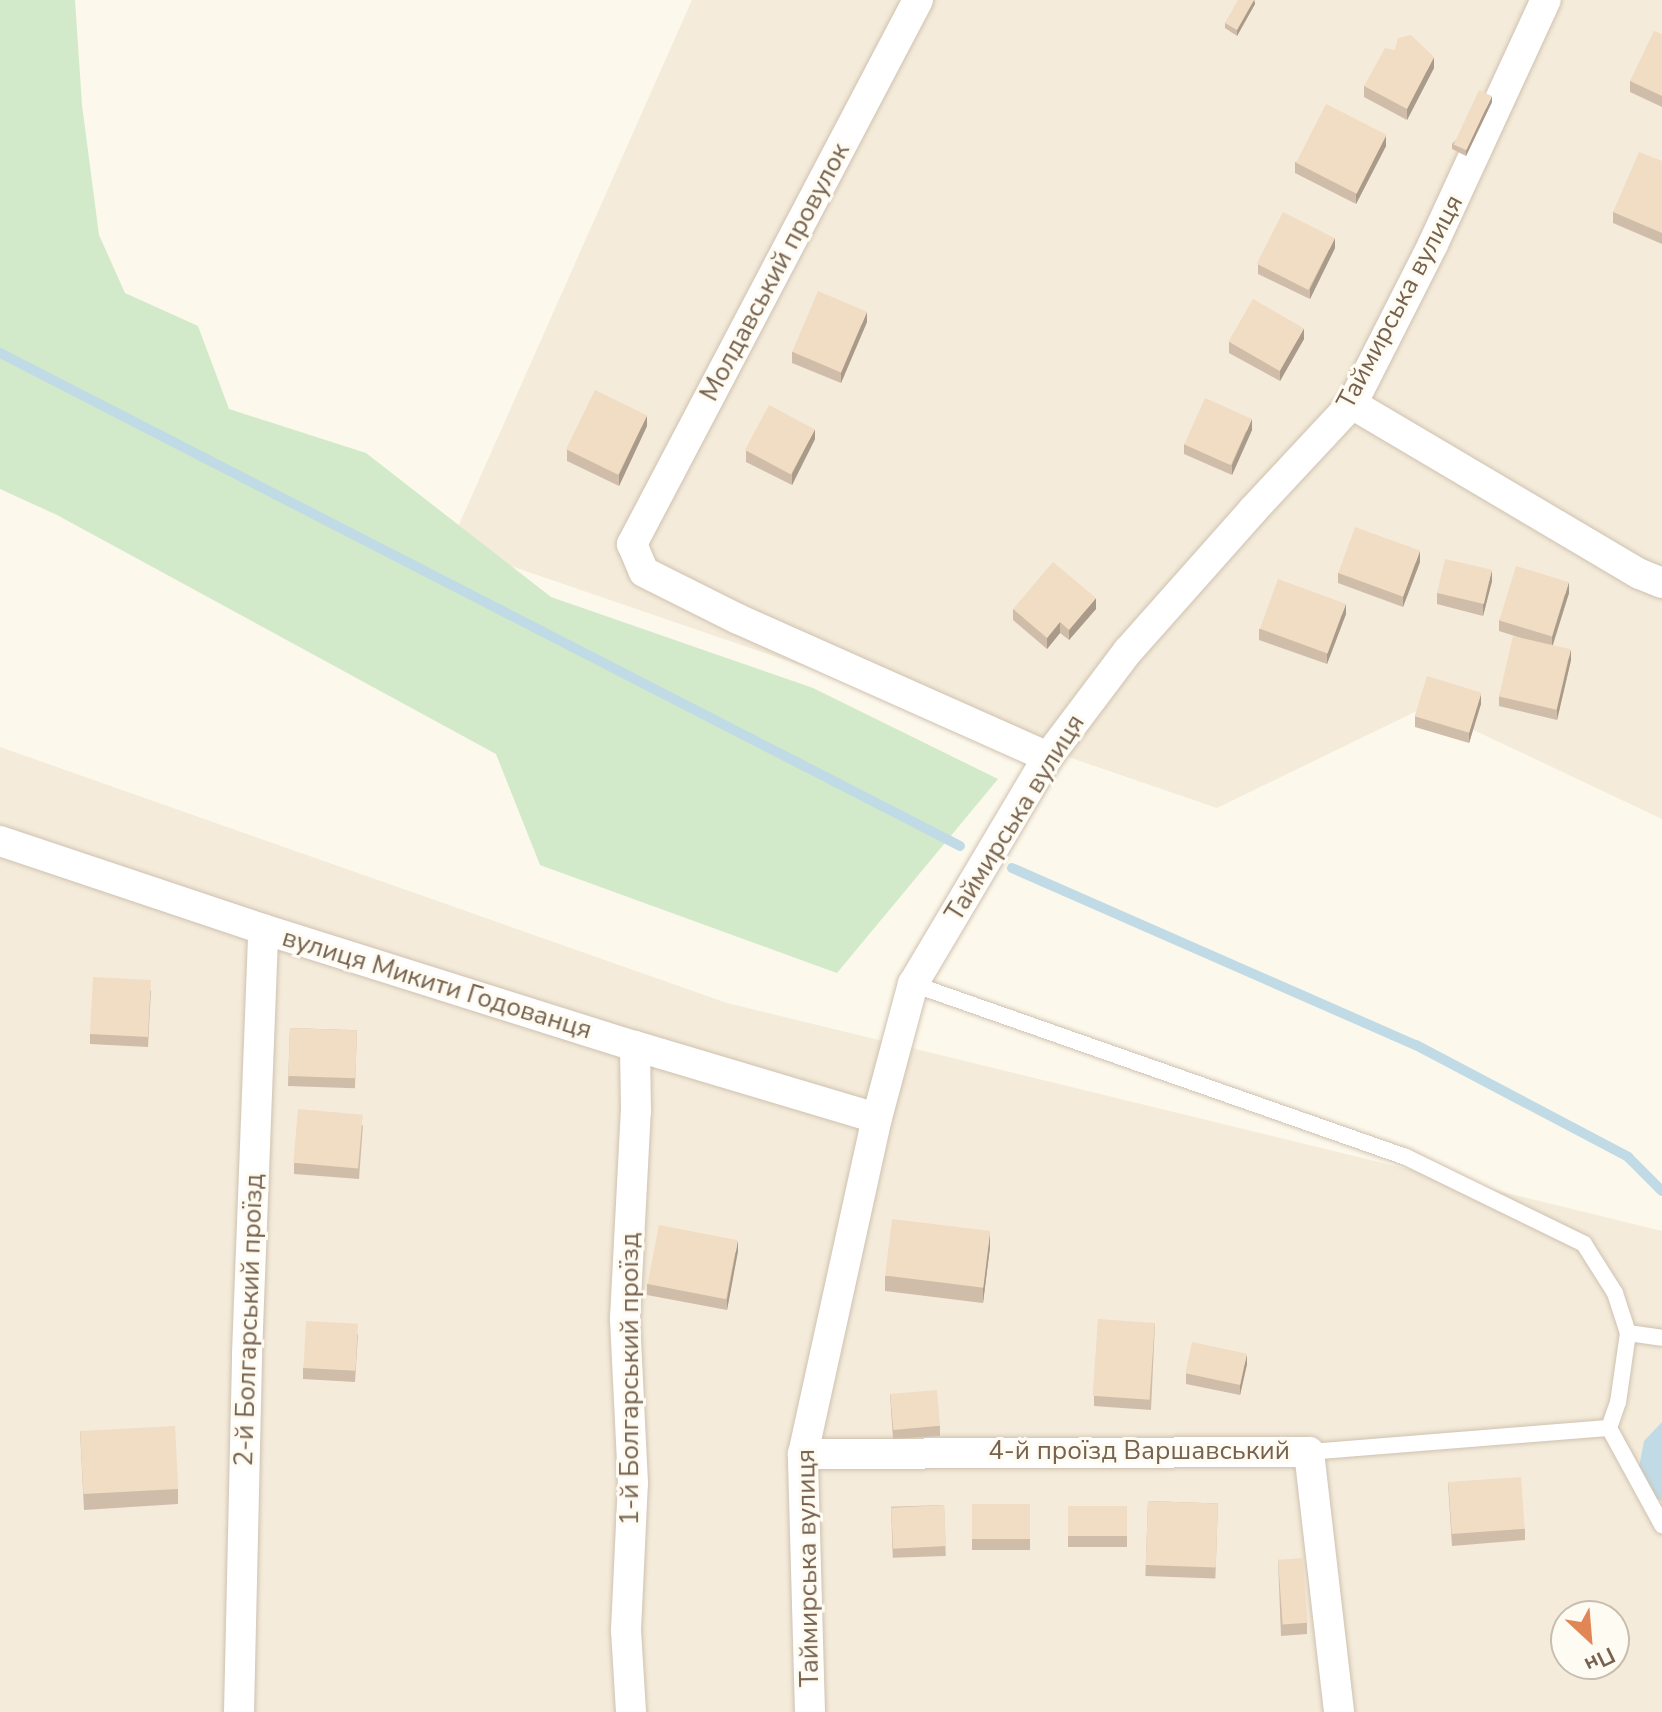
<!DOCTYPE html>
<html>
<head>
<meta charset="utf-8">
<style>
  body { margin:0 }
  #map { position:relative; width:1662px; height:1712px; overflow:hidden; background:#fcf8eb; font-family:"Nunito Sans",sans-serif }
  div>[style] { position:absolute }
  .residential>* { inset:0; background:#f4ebda }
  .green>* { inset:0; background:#d2eac9 }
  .water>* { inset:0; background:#c0dbe6 }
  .stream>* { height:10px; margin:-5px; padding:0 5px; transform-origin:5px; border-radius:5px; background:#c0dbe6 }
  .roads { filter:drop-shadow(0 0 2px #cfc1b0) drop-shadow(0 0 2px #cfc1b0) }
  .lane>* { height:16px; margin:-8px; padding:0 8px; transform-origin:8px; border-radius:8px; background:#fff }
  .street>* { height:30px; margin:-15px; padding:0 15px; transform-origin:15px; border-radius:15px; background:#fff }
  .wall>* { inset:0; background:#cfbda9; transform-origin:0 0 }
  .shaded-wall>* { inset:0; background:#a99a89 }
  .building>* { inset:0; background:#f1dcc4; transform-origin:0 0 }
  span { translate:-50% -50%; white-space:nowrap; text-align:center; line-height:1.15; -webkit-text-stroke:6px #fefbf2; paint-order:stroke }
  .street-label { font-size:26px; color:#77624e }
  .north { position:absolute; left:1550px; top:1600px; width:80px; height:80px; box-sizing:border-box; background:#fefbf2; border:2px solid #c8beb0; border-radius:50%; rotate:154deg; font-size:22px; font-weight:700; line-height:32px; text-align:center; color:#77624e }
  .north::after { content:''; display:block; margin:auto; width:28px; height:36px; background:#e18756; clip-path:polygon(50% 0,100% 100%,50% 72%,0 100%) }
</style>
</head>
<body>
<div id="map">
  <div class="residential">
    <i style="clip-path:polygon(692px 0,1662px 0,1662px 819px,1425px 707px,1217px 808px,450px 545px)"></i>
    <i style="clip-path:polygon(evenodd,0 747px,727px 1003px,1662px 1231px,1662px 1712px,0 1712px,0 747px,1566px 1616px,1614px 1616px,1614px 1664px,1566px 1664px,1566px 1616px)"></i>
  </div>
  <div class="green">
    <i style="clip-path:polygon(0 0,75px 0,82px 105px,99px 235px,125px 293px,198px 326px,229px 409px,366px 453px,551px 597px,813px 688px,998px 779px,837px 973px,540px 865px,496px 754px,57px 515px,0 489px)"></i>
  </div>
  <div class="water">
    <i style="clip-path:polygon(1662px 1422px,1662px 1501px,1656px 1498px,1639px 1467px,1644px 1441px)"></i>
  </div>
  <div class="stream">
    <i style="left:0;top:353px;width:1079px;rotate:27.18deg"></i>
    <i style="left:1012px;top:868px;width:441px;rotate:23.7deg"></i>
    <i style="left:1416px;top:1045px;width:240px;rotate:27.8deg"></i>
    <i style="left:1628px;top:1157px;width:48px;rotate:45deg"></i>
  </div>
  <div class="roads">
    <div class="lane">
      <i style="left:913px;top:984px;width:522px;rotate:19.34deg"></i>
      <i style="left:1406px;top:1157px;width:198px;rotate:26deg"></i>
      <i style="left:1584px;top:1244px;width:58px;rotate:57.7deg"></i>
      <i style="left:1615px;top:1293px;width:42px;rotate:72deg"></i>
      <i style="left:1628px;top:1333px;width:70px;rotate:98.2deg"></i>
      <i style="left:1618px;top:1402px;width:28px;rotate:109deg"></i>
      <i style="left:1609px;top:1428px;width:111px;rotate:61.3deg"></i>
      <i style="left:1628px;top:1333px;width:34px;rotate:8deg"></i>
      <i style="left:1309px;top:1452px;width:301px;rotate:-4.6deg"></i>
    </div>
    <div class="street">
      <i style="left:918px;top:0;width:615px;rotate:117.73deg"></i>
      <i style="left:632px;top:544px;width:30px;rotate:67deg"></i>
      <i style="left:644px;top:572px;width:105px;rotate:26.6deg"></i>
      <i style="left:738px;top:619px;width:339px;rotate:24deg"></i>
      <i style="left:1352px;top:404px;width:334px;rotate:30.6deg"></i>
      <i style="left:1640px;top:574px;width:24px;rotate:22deg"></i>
      <i style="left:0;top:841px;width:277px;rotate:18.5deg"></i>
      <i style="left:263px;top:929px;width:390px;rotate:17.5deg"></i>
      <i style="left:635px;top:1046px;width:252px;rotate:16.6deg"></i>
      <i style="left:803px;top:1454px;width:506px;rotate:-0.23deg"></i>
      <i style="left:1309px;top:1452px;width:262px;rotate:83.4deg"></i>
      <i style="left:239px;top:1712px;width:358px;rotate:-88.7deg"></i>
      <i style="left:247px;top:1354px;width:425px;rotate:-87.8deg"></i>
      <i style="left:631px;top:1712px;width:82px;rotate:-93.5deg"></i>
      <i style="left:626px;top:1630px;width:147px;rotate:-87.3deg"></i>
      <i style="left:633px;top:1483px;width:165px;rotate:-92.8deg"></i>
      <i style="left:625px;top:1318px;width:207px;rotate:-87deg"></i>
      <i style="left:636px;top:1111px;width:65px;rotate:-90.9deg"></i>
      <i style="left:810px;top:1712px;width:258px;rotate:-91.6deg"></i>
      <i style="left:803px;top:1454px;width:344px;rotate:-77.6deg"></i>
      <i style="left:877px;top:1118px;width:139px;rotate:-75deg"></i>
      <i style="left:913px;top:984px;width:264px;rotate:-59.3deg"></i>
      <i style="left:1048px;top:757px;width:133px;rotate:-53deg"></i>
      <i style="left:1128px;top:651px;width:188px;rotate:-48.4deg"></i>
      <i style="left:1253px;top:510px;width:145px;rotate:-47deg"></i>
      <i style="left:1352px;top:404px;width:179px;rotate:-63.1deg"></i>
      <i style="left:1433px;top:244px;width:269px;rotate:-65.2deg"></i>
    </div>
  </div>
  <div class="wall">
    <i style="clip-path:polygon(1255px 0,1255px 4px,1237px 36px,1225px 28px,1225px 23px)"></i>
    <i style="clip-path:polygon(1662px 34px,1662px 107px,1630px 92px,1630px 81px)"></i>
    <i style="clip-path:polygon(1434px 68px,1407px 120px,1364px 97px,1364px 86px)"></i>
    <i style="clip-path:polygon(1492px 102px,1466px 156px,1452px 149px,1452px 144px)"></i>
    <i style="clip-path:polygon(1386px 146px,1356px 204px,1295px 173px,1295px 162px)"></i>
    <i style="clip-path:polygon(1662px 161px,1662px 244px,1613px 223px,1613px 212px)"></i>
    <i style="clip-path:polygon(1335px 248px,1310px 299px,1258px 274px,1258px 264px)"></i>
    <i style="clip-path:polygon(867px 322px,841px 383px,792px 363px,792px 352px)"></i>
    <i style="clip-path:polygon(1304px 339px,1280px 381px,1229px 353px,1229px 342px)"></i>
    <i style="clip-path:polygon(647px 426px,619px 486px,567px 461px,567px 450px)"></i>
    <i style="clip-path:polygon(1252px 430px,1232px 475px,1184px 454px,1184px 444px)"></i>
    <i style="clip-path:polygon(815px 439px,792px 485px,746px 462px,746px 451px)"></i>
    <i style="clip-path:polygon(1420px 562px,1403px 607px,1338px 583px,1338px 573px)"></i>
    <i style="clip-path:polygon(1492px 581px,1483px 616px,1437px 604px,1437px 593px)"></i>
    <i style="clip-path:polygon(1569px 593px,1553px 645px,1571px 660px,1557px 720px,1499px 706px,1499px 696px,1521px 638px,1499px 631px,1499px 620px)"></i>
    <i style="clip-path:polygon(1013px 609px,1096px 609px,1069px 640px,1060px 633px,1047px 649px,1013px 620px)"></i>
    <i style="clip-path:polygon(1346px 614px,1327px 664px,1259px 640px,1259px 629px)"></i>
    <i style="clip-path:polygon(1481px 704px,1469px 743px,1415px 727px,1415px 716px)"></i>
    <i style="clip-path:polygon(151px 990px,148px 1047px,90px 1044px,90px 1034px)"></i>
    <i style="left:290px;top:1028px;width:67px;height:58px;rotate:2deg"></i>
    <i style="clip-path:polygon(363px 1125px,359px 1179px,294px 1174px,294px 1163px)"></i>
    <i style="clip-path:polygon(990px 1247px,983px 1303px,885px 1291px,885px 1276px)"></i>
    <i style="clip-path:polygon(738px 1251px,727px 1310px,647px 1295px,647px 1284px)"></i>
    <i style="clip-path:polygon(1155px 1323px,1151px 1410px,1094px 1406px,1094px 1396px)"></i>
    <i style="clip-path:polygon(358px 1334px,355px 1382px,303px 1379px,303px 1368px)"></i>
    <i style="clip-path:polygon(1247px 1364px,1240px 1395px,1186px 1384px,1186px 1373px)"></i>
    <i style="clip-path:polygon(890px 1394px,940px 1426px,940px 1436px,893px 1439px)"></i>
    <i style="clip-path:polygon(80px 1431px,178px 1489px,178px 1504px,84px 1510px)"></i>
    <i style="clip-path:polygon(1448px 1483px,1525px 1529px,1525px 1540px,1452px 1546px)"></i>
    <i style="left:1148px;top:1501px;width:70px;height:75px;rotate:2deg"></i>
    <i style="left:972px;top:1504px;width:58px;height:46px"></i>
    <i style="left:944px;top:1505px;width:51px;height:53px;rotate:88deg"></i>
    <i style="left:1068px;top:1506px;width:59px;height:41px"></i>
    <i style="clip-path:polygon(1278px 1559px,1307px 1623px,1307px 1634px,1281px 1636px)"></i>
  </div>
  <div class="shaded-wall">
    <i style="clip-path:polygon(1254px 0,1255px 4px,1237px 36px,1237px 30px)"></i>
    <i style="clip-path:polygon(1434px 57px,1434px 68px,1407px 120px,1407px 109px)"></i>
    <i style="clip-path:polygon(1492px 96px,1492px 102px,1466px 156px,1466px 150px)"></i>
    <i style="clip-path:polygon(1386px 135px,1386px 146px,1356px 204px,1356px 194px)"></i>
    <i style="clip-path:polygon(1335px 238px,1335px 248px,1310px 299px,1310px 289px)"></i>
    <i style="clip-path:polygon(867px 312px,867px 322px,841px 383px,841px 373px)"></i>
    <i style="clip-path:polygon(1304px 328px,1304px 339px,1280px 381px,1280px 371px)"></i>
    <i style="clip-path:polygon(647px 415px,647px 426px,619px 486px,619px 475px)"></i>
    <i style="clip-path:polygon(1252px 419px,1252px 430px,1232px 475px,1232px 465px)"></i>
    <i style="clip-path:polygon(815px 429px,815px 439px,792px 485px,792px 474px)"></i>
    <i style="clip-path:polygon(1420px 551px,1420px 562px,1403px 607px,1403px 597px)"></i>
    <i style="clip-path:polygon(1492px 570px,1492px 581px,1483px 616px,1483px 605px)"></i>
    <i style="clip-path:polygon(1569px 582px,1569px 593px,1552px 647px,1552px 637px)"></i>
    <i style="clip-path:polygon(1096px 598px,1096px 609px,1069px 640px,1069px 630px)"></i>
    <i style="clip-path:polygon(1346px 604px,1346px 614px,1327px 664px,1327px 654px)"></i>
    <i style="clip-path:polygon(1060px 622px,1060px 633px,1047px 649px,1047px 638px)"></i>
    <i style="clip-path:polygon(1571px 649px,1571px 660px,1557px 720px,1557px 709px)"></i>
    <i style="clip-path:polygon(1481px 693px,1481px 704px,1469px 743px,1469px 732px)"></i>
    <i style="clip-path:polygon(990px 1231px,990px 1247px,983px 1303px,983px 1287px)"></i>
    <i style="clip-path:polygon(738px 1240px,738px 1251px,727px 1310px,727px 1300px)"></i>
    <i style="clip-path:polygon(1247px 1354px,1247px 1364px,1240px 1395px,1240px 1385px)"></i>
  </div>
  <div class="building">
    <i style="clip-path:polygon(1238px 0,1254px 0,1237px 30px,1225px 23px)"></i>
    <i style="clip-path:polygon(1654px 31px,1662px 34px,1662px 96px,1630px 81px)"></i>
    <i style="clip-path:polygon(1411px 35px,1434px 57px,1407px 109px,1364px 86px,1385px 48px,1395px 50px,1398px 38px)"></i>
    <i style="left:1479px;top:90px;width:14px;height:60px;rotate:25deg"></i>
    <i style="left:1326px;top:104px;width:68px;height:66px;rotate:27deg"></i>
    <i style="clip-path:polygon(1639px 152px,1662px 161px,1662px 233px,1613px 212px)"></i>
    <i style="left:1283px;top:212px;width:58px;height:58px;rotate:27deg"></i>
    <i style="left:818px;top:291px;width:53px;height:66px;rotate:23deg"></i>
    <i style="left:1253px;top:299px;width:59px;height:49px;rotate:30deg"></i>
    <i style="left:595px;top:390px;width:58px;height:66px;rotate:26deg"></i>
    <i style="left:1205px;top:398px;width:51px;height:51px;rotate:24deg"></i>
    <i style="left:769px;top:405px;width:52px;height:51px;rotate:28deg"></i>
    <i style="left:1355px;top:527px;width:69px;height:49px;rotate:20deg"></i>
    <i style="left:1445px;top:559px;width:48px;height:35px;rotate:13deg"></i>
    <i style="clip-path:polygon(1053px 562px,1096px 598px,1069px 630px,1060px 622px,1047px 638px,1013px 609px)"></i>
    <i style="left:1516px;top:566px;width:55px;height:57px;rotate:17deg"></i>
    <i style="left:1278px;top:579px;width:72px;height:53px;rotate:20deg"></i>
    <i style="left:1513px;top:636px;width:59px;height:62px;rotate:13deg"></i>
    <i style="left:1427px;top:676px;width:57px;height:42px;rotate:17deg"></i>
    <i style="left:93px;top:977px;width:58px;height:57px;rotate:3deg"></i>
    <i style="left:290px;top:1028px;width:67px;height:48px;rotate:2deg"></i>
    <i style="left:298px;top:1109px;width:65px;height:54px;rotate:5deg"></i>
    <i style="left:892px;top:1219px;width:99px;height:57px;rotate:7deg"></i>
    <i style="left:659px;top:1225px;width:80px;height:60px;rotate:11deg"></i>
    <i style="left:1098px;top:1319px;width:57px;height:77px;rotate:4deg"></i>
    <i style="left:306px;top:1321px;width:52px;height:47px;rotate:3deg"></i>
    <i style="left:1192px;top:1342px;width:56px;height:32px;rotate:12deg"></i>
    <i style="left:937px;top:1390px;width:36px;height:47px;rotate:85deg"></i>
    <i style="left:175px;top:1426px;width:63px;height:95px;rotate:87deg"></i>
    <i style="left:1521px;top:1477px;width:52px;height:73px;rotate:86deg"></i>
    <i style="left:1148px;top:1501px;width:70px;height:64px;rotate:2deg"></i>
    <i style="left:972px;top:1504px;width:58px;height:35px"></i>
    <i style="left:944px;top:1505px;width:41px;height:53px;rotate:87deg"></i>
    <i style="left:1068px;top:1506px;width:59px;height:30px"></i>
    <i style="left:1303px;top:1558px;width:65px;height:25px;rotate:86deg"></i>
  </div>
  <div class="street-label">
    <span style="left:775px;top:272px;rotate:-62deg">Молдавський провулок</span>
    <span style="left:1400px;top:302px;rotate:-62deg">Таймирська вулиця</span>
    <span style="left:1015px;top:818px;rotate:-58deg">Таймирська вулиця</span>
    <span style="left:437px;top:984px;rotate:17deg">вулиця Микити Годованця</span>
    <span style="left:249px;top:1320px;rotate:-88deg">2-й Болгарський проїзд</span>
    <span style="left:630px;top:1379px;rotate:-90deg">1-й Болгарський проїзд</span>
    <span style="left:1139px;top:1451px">4-й проїзд Варшавський</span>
    <span style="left:808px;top:1568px;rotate:-91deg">Таймирська вулиця</span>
  </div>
  <div class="north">Пн</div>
</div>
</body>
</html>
